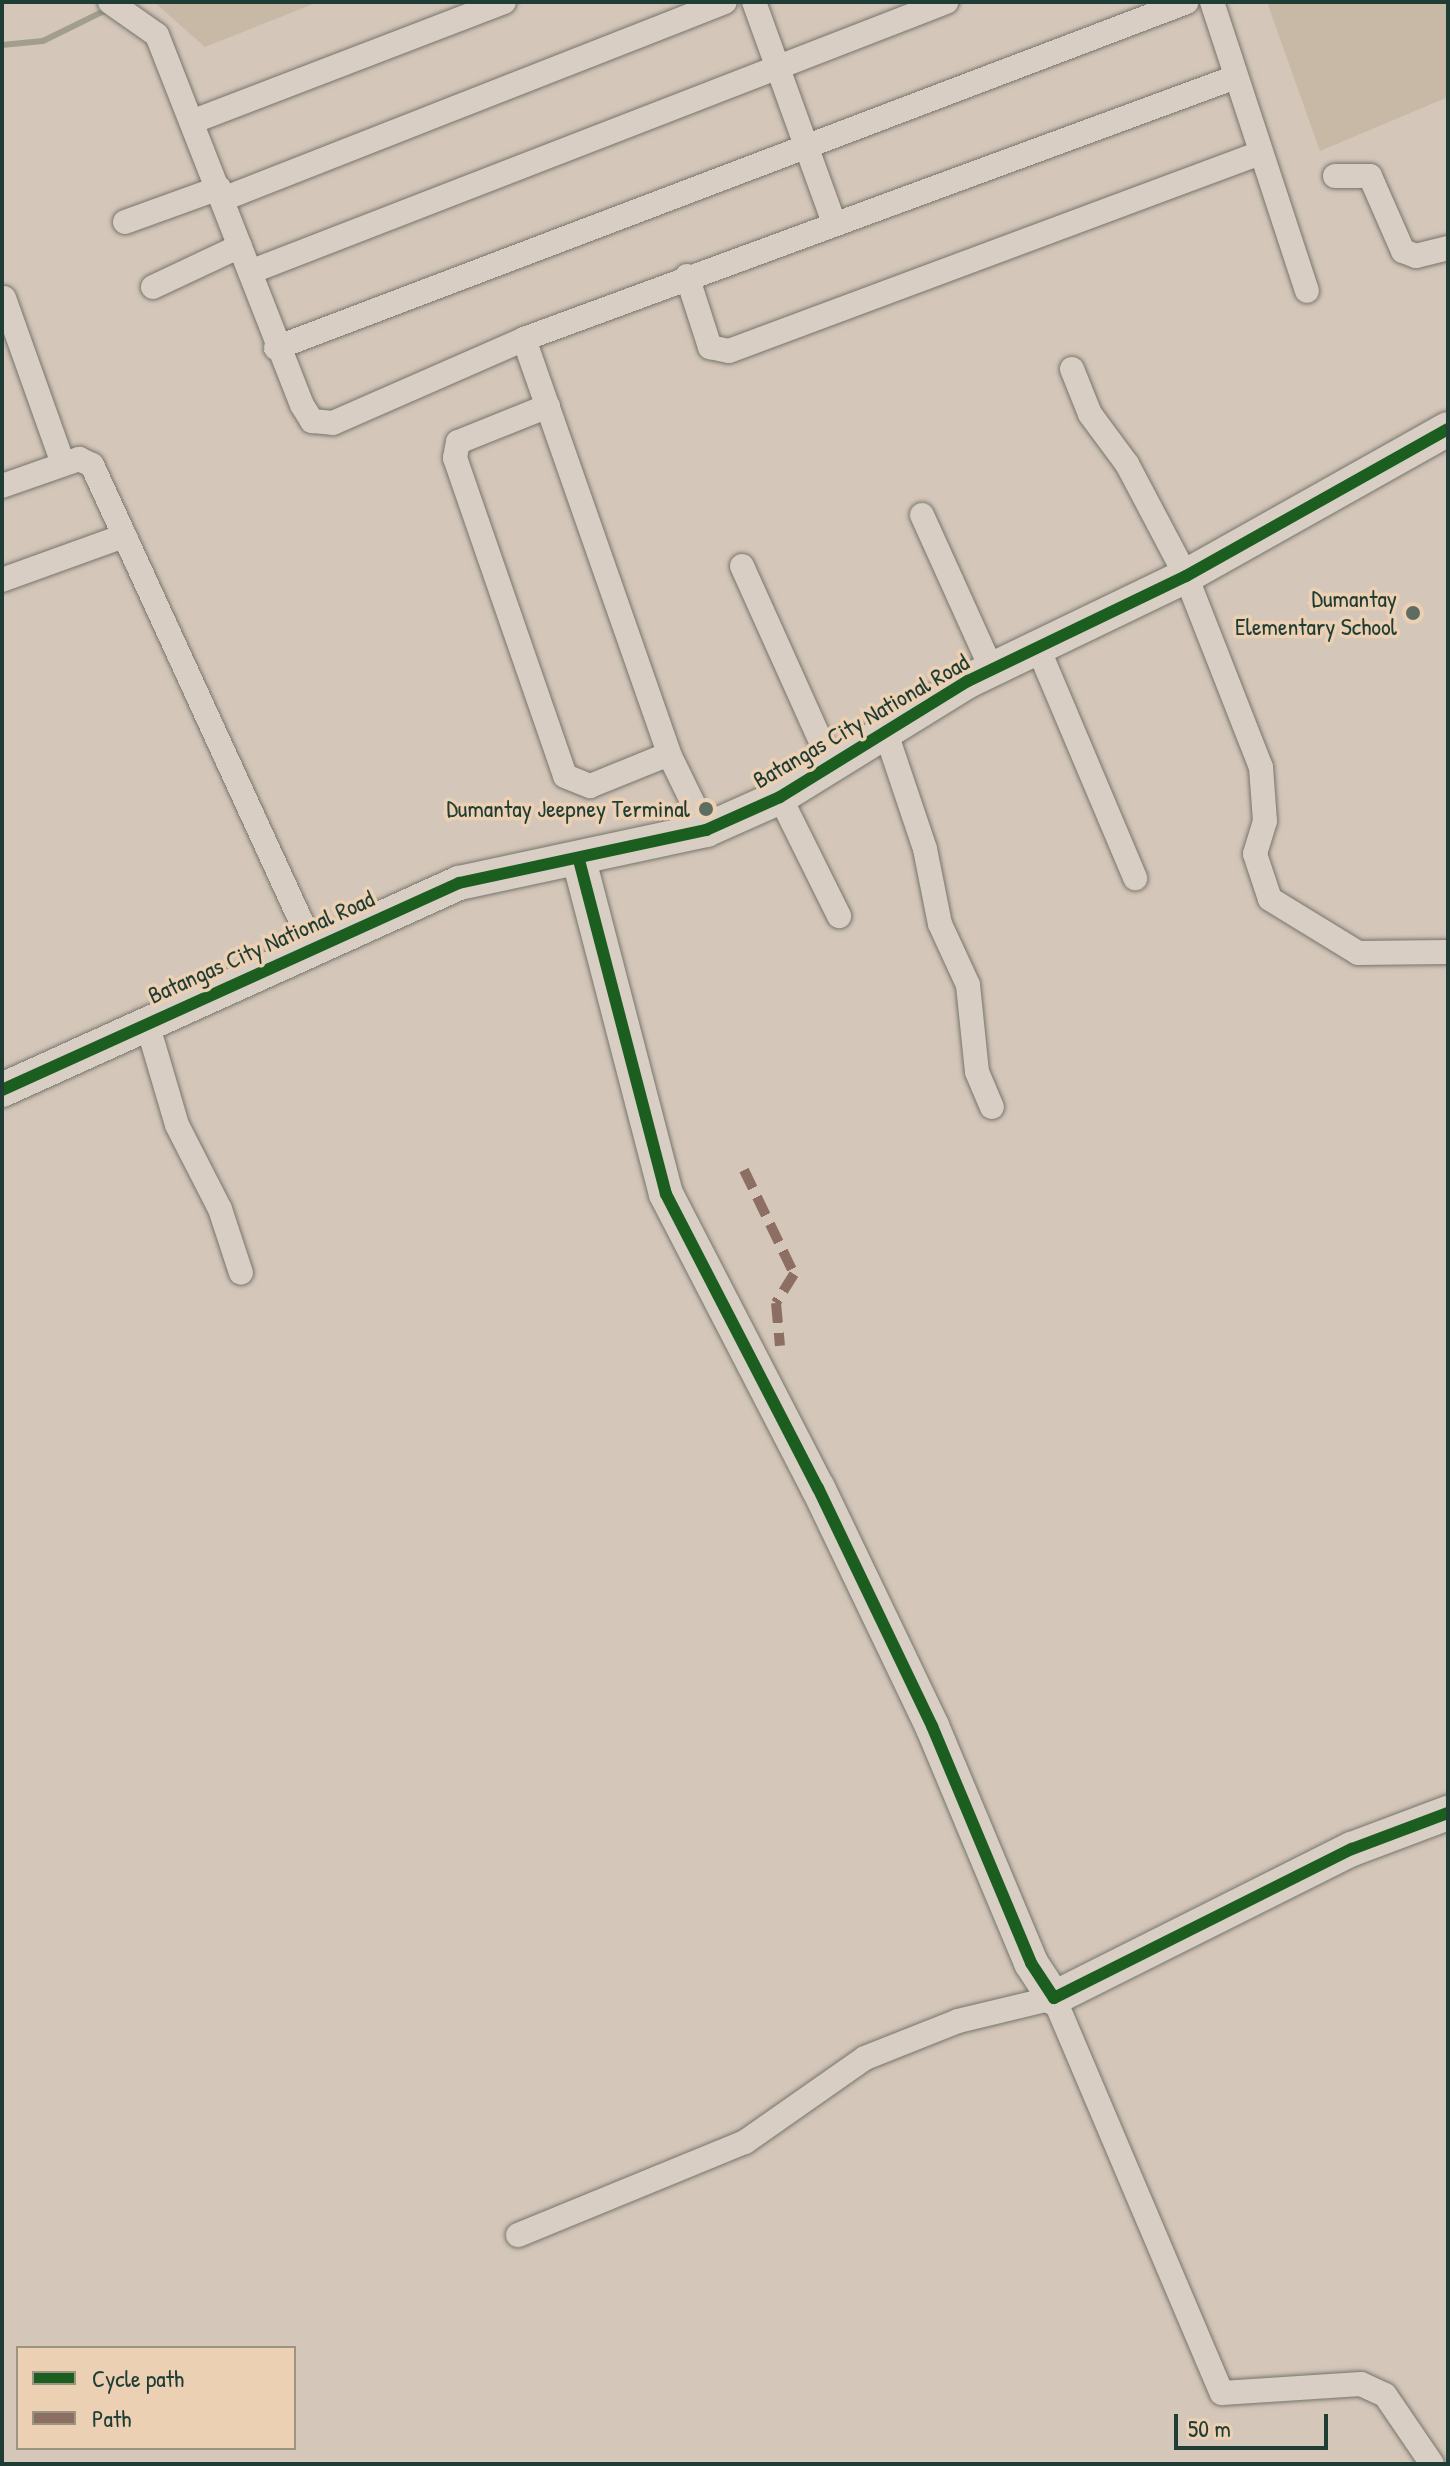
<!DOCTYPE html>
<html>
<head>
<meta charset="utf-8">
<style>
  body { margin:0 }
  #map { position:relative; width:1450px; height:2466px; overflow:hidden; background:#d4c6b8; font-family:"Patrick Hand",sans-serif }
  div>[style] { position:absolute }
  .green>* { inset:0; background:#c7b9a5 }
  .stream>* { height:6px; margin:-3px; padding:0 3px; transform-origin:3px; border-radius:3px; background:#a29e8c }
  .roads { filter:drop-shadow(0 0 2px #76756d) drop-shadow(0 0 2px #76756d) }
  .street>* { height:24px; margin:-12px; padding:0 12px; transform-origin:12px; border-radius:12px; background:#d8cec4 }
  .secondary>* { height:34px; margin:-17px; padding:0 17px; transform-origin:17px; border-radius:17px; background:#d8cec4 }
  .quiet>* { height:10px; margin-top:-5px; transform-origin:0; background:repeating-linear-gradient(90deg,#8d6e63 0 20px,transparent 0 30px) }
  .cycleway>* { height:12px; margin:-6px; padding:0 6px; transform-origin:6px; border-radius:6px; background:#1b5e20 }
  .dots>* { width:22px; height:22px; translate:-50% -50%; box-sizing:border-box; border:4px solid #ecd0b3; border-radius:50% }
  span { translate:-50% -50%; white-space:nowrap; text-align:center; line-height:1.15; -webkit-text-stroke:7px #ecd0b3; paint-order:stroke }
  .poi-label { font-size:24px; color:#1f3d34 }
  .right { translate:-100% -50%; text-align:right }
  .street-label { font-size:24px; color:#1f3d34 }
  .frame { position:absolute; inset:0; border:4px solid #1f3d34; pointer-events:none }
  .legend { position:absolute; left:16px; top:2346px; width:280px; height:104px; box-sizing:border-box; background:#ecd0b3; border:2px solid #9a9580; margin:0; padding:10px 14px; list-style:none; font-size:24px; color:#1f3d34 }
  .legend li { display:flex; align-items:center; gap:16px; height:40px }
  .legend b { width:40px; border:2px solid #9a9580 }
  .scale { position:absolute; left:1174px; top:2414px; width:154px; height:36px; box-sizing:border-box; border:4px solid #1f3d34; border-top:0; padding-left:10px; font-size:24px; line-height:28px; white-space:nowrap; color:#1f3d34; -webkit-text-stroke:6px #ecd0b3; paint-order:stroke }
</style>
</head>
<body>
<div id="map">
  <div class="green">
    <i style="clip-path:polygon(154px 2px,318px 2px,205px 47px)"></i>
    <i style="clip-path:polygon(1267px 2px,1448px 2px,1448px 97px,1320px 151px)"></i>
  </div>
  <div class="stream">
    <i style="left:2px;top:45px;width:41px;rotate:-5.6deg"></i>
    <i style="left:43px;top:41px;width:75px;rotate:-26.2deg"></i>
  </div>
  <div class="roads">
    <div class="street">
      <i style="left:110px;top:2px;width:57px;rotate:35.1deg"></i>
      <i style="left:157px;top:35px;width:397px;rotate:68.6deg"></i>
      <i style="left:302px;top:405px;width:19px;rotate:58deg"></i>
      <i style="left:312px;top:421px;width:21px;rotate:5deg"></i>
      <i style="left:333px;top:423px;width:209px;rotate:-23.7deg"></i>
      <i style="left:524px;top:339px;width:756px;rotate:-20.21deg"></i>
      <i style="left:754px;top:2px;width:235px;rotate:70.1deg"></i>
      <i style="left:1212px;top:2px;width:304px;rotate:71.8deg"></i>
      <i style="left:194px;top:121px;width:332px;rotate:-21deg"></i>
      <i style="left:1335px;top:176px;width:35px"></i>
      <i style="left:1370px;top:176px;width:82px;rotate:66.3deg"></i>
      <i style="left:1403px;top:251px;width:14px;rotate:21deg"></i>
      <i style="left:1416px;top:256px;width:33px;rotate:-14deg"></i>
      <i style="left:223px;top:199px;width:539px;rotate:-21.43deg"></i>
      <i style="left:125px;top:222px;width:100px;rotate:-19.9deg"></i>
      <i style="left:250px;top:272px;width:747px;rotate:-21.2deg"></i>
      <i style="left:687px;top:276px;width:75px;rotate:72.1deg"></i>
      <i style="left:710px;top:347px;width:19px;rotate:12deg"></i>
      <i style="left:729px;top:351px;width:567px;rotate:-20.45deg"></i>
      <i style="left:153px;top:287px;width:96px;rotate:-25.2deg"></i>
      <i style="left:4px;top:298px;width:176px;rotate:70.4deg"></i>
      <i style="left:524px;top:339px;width:440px;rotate:70.7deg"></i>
      <i style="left:669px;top:754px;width:85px;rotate:64deg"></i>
      <i style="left:276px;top:348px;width:974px;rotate:-20.8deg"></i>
      <i style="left:1072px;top:369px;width:48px;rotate:68.2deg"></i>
      <i style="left:1090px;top:414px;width:62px;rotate:53.5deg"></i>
      <i style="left:1127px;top:464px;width:127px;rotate:62.2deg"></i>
      <i style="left:1186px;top:576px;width:205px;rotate:68.6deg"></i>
      <i style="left:1261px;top:767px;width:54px;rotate:85.8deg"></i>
      <i style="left:1265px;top:821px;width:34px;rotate:107deg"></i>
      <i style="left:1255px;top:854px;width:47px;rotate:71.6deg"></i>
      <i style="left:1270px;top:899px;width:103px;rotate:31.5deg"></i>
      <i style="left:1358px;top:953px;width:90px;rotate:-0.6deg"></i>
      <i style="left:548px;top:406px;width:97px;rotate:158.2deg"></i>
      <i style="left:458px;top:442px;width:16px;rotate:101deg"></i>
      <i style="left:455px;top:458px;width:336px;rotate:70.9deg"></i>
      <i style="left:565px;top:776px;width:27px;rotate:22deg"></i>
      <i style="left:590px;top:786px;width:85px;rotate:-22.1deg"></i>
      <i style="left:2px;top:486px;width:82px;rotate:-19.3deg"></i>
      <i style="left:79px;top:459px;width:14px;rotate:25deg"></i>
      <i style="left:92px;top:465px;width:528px;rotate:65.38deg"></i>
      <i style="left:922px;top:515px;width:170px;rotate:65.7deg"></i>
      <i style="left:742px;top:566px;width:217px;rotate:65.8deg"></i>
      <i style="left:2px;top:580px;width:127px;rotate:-19.9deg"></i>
      <i style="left:1038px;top:648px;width:250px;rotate:67.1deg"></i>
      <i style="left:886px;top:733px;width:122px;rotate:71.4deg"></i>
      <i style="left:925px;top:849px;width:76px;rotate:78.7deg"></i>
      <i style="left:940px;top:924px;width:67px;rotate:65.3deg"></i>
      <i style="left:968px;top:985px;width:87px;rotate:84.1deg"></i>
      <i style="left:977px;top:1072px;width:38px;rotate:67deg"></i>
      <i style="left:780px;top:797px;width:133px;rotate:63.6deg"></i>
      <i style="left:147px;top:1023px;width:106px;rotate:73.6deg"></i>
      <i style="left:177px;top:1125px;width:94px;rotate:62.9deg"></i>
      <i style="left:220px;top:1209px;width:67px;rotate:71.8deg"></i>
      <i style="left:518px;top:2235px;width:245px;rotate:-22.3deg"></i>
      <i style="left:745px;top:2142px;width:146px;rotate:-35deg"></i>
      <i style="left:865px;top:2058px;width:100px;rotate:-21.7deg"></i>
      <i style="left:958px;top:2021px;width:99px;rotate:-13.5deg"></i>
      <i style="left:1054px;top:1998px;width:429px;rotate:67deg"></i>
      <i style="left:1222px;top:2393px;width:139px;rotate:-3.7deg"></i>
      <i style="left:1361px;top:2384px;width:26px;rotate:25deg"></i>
      <i style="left:1385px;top:2395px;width:83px;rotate:55.7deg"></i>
    </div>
    <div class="secondary">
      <i style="left:579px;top:860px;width:345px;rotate:75.4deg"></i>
      <i style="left:666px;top:1194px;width:331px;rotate:62.7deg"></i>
      <i style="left:818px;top:1488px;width:264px;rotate:64.4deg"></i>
      <i style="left:932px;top:1726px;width:257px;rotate:67.3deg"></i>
      <i style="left:1031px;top:1963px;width:42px;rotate:56.7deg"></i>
      <i style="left:1054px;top:1998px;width:333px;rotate:-26.6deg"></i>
      <i style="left:1352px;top:1849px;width:103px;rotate:-20.6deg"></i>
      <i style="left:2px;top:1090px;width:502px;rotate:-24.37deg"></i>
      <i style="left:459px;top:883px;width:253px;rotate:-12.1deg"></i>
      <i style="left:706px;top:830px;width:81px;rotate:-24deg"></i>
      <i style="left:780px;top:797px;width:221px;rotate:-31.7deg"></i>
      <i style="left:968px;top:681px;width:242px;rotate:-25.7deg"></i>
      <i style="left:1186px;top:576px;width:300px;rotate:-29.3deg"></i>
    </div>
  </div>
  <div class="quiet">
    <i style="left:744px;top:1170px;width:115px;rotate:64.3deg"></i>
    <i style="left:794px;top:1274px;width:34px;rotate:122deg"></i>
    <i style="left:776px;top:1303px;width:43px;rotate:84.7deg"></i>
  </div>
  <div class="cycleway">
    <i style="left:579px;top:860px;width:345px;rotate:75.4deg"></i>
    <i style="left:666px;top:1194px;width:331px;rotate:62.7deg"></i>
    <i style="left:818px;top:1488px;width:264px;rotate:64.4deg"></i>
    <i style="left:932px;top:1726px;width:257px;rotate:67.3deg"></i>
    <i style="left:1031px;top:1963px;width:42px;rotate:56.7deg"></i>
    <i style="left:1054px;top:1998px;width:333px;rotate:-26.6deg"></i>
    <i style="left:1352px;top:1849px;width:103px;rotate:-20.6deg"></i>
    <i style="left:2px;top:1090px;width:502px;rotate:-24.37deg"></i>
    <i style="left:459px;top:883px;width:253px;rotate:-12.1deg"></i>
    <i style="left:706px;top:830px;width:81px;rotate:-24deg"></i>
    <i style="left:780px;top:797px;width:221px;rotate:-31.7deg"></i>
    <i style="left:968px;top:681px;width:242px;rotate:-25.7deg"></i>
    <i style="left:1186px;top:576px;width:300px;rotate:-29.3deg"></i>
  </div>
  <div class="dots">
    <i style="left:1413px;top:613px;background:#5e6d62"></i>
    <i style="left:706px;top:809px;background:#5e6d62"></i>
  </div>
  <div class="poi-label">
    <span class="right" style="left:1397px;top:613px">Dumantay<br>Elementary School</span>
    <span class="right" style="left:690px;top:809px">Dumantay Jeepney Terminal</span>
  </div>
  <div class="street-label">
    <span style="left:861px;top:721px;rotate:-30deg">Batangas City National Road</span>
    <span style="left:261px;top:947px;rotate:-24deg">Batangas City National Road</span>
  </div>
  <div class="frame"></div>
  <ul class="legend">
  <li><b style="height:10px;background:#1b5e20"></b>Cycle path</li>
  <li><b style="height:10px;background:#8d6e63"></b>Path</li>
  </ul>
  <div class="scale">50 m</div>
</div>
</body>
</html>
